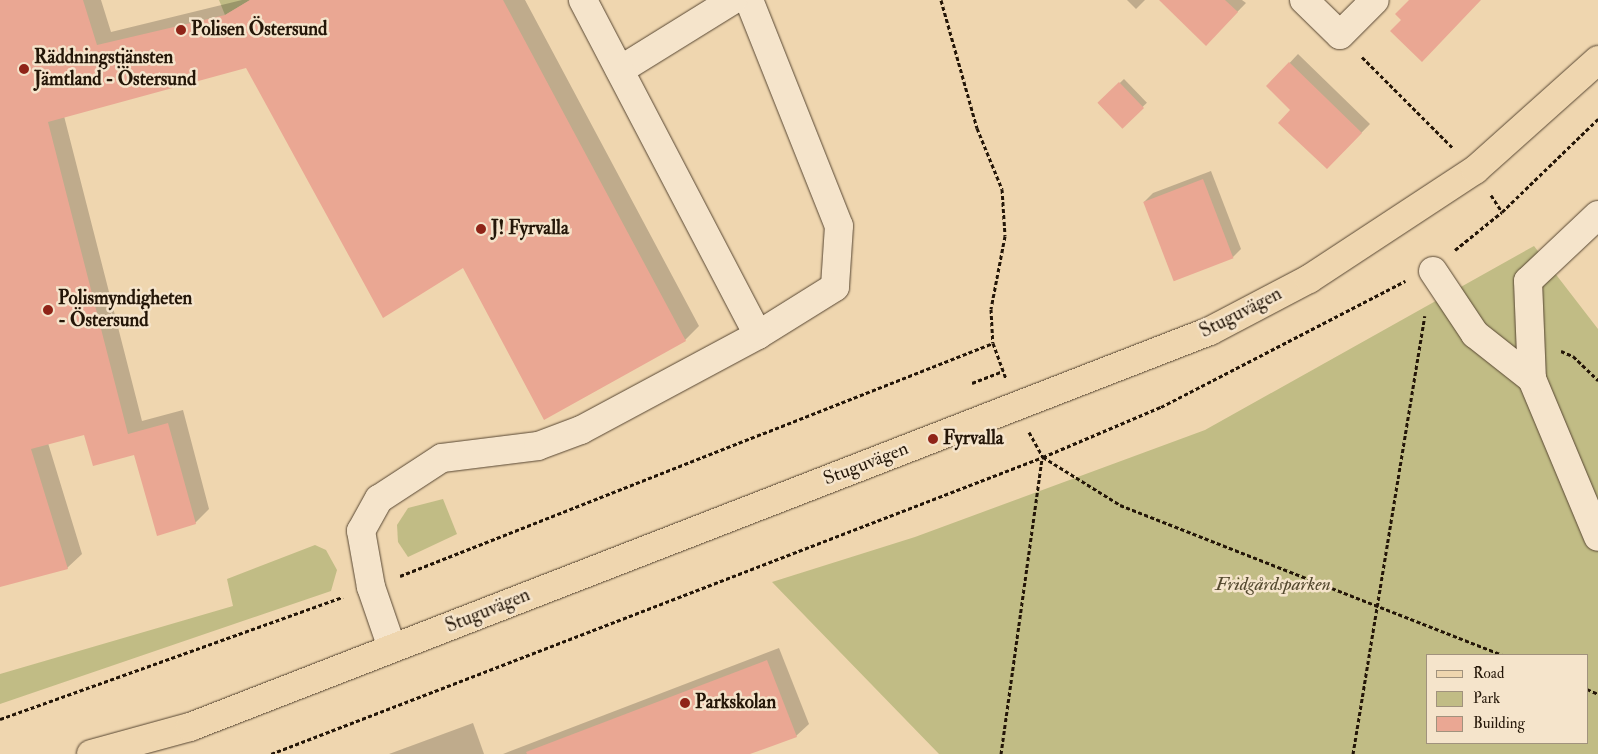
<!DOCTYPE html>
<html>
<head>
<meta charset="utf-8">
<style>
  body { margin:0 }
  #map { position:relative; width:1598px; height:754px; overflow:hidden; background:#efd6af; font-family:"IM FELL Double Pica",serif }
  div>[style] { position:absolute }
  .green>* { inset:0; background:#c1bc85 }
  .shadow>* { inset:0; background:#0003; transform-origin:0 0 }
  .building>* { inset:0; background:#eaa793; transform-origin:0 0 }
  .path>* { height:3px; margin-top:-1.5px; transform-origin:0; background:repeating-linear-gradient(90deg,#241608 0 4px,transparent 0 6.5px) }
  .roads { filter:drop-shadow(0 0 1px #574632) drop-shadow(0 0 1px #574632) }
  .minor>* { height:28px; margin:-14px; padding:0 14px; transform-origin:14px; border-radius:14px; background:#f5e4cb }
  .major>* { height:28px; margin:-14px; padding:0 14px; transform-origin:14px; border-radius:14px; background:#efd6af }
  .dots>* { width:14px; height:14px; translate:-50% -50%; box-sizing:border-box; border:2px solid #f5e4cb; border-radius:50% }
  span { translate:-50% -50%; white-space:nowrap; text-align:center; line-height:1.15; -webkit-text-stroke:5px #f5e4cb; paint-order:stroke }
  .poi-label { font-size:19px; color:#241608; font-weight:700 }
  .left { translate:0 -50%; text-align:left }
  .street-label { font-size:19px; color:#241608 }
  .park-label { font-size:19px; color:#53482e; font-style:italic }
  .legend { position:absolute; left:1426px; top:654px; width:162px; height:90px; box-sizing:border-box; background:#f5e4cb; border:1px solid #a1927d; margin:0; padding:6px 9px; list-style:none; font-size:15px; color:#241608 }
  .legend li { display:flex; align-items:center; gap:10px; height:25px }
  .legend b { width:25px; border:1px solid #a1927d }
</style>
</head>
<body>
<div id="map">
  <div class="green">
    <i style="clip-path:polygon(219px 0,250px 0,225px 15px)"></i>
    <i style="clip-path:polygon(evenodd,1534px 246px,1598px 329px,1598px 754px,939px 754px,772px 582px,915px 537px,1205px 430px,1534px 246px,1427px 655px,1587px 655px,1587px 743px,1427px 743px,1427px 655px)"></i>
    <i style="clip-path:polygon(443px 499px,457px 534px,408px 557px,398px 542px,397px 525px,408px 508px)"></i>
    <i style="clip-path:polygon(315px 545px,326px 550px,337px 570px,331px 591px,0 704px,0 674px,233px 606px,227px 579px)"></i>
  </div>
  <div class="shadow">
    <i style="clip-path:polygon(0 0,101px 0,111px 32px,242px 0,525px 0,699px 326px,685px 340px,464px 266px,247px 66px,64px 116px,142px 421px,183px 410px,209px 509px,195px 523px,135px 454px,85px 433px,48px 443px,82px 554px,67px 568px,0 586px)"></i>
    <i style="clip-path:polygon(1127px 0,1145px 0,1136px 9px)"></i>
    <i style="clip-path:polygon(1161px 0,1242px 0,1246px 3px,1206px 44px)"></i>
    <i style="clip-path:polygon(1298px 54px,1370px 124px,1327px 168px,1292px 110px,1268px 86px)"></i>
    <i style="left:1124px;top:79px;width:33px;height:35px;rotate:46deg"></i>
    <i style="clip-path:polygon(1211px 171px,1241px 249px,1232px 258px,1144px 202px,1153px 193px)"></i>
    <i style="clip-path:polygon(779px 648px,809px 724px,796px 736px,746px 754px,503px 754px)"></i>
    <i style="clip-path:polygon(473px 723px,484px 754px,389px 754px)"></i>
  </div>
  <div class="building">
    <i style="clip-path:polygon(0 0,83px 0,97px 45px,225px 15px,250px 0,503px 0,686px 341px,544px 420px,463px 268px,383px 318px,246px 68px,48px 122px,128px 434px,168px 423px,196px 524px,157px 536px,134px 455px,93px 466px,84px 435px,31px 449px,68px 569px,0 587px)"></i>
    <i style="clip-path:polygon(1159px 0,1225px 0,1238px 12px,1206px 46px)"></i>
    <i style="clip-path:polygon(1409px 0,1481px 0,1422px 62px,1390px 31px,1401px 20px,1395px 14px)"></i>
    <i style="clip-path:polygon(1289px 62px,1362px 133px,1327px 169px,1278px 123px,1290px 110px,1266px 86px)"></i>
    <i style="left:1119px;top:82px;width:36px;height:30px;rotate:46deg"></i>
    <i style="left:1203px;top:179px;width:85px;height:64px;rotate:69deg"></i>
    <i style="clip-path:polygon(767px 660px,797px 737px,750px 754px,527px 754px,526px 752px)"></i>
  </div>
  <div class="path">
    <i style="left:941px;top:0;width:133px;rotate:74.3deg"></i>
    <i style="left:977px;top:128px;width:66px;rotate:67.7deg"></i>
    <i style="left:1002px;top:189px;width:47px;rotate:86.3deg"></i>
    <i style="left:1005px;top:236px;width:74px;rotate:100.9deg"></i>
    <i style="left:991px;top:309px;width:34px;rotate:87deg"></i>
    <i style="left:993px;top:343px;width:37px;rotate:70deg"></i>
    <i style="left:1362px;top:57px;width:129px;rotate:45deg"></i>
    <i style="left:1491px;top:195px;width:20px;rotate:57deg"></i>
    <i style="left:1455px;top:250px;width:60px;rotate:-39deg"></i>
    <i style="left:1502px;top:212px;width:134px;rotate:-44.1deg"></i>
    <i style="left:1561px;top:351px;width:13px;rotate:23deg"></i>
    <i style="left:1573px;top:356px;width:35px;rotate:44deg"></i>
    <i style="left:972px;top:383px;width:33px;rotate:-21deg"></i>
    <i style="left:1029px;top:432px;width:29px;rotate:61deg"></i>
    <i style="left:1043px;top:457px;width:91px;rotate:31.9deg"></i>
    <i style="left:1120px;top:505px;width:410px;rotate:21.4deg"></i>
    <i style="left:400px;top:576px;width:637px;rotate:-21.45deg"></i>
    <i style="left:1587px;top:689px;width:12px;rotate:24deg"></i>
    <i style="left:0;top:719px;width:364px;rotate:-19.6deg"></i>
    <i style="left:271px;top:754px;width:827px;rotate:-21.04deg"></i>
    <i style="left:1043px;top:457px;width:128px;rotate:-23deg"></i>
    <i style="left:1161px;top:407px;width:275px;rotate:-27.3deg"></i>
    <i style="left:1001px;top:754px;width:299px;rotate:-82.1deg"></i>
    <i style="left:1353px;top:754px;width:444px;rotate:-80.7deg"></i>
  </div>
  <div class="roads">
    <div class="minor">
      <i style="left:749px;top:0;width:243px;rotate:68.3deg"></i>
      <i style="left:839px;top:226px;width:61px;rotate:93.8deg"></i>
      <i style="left:835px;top:287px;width:91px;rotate:148.1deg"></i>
      <i style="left:1304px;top:0;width:50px;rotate:44.2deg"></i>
      <i style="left:1340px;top:35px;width:49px;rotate:-45deg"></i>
      <i style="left:620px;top:70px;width:133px;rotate:-31.8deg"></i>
      <i style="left:1598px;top:215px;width:96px;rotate:136.7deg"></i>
      <i style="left:1528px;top:281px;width:98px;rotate:87.7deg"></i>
      <i style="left:1532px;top:379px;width:171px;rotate:67.3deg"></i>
      <i style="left:1433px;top:271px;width:76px;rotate:56.3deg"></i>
      <i style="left:1475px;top:334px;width:73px;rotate:38.3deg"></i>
      <i style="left:392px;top:648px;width:65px;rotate:-109deg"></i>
      <i style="left:371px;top:587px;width:57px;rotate:-100.1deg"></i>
      <i style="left:361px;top:531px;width:37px;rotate:-61deg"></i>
      <i style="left:379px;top:499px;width:75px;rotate:-33.1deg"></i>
      <i style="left:442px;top:458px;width:97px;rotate:-7.1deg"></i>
      <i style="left:538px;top:446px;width:46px;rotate:-20.4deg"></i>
      <i style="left:581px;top:430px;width:201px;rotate:-28.2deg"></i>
      <i style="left:758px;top:335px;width:378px;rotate:-117.6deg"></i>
    </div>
    <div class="major">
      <i style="left:91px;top:754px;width:103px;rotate:-15.3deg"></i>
      <i style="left:190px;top:727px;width:1094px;rotate:-21.22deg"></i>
      <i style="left:1210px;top:331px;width:112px;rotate:-27.7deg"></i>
      <i style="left:1309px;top:279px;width:199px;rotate:-33.3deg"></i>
      <i style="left:1475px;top:170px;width:165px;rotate:-41.8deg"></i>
    </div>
  </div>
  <div class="dots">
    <i style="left:181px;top:30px;background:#8f2418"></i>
    <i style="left:24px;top:69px;background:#8f2418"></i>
    <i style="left:481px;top:229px;background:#8f2418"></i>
    <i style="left:48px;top:310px;background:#8f2418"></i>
    <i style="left:933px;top:439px;background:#8f2418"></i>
    <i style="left:685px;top:703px;background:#8f2418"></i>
  </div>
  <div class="poi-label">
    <span class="left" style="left:191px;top:30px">Polisen Östersund</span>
    <span class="left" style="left:34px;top:69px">Räddningstjänsten<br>Jämtland - Östersund</span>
    <span class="left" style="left:491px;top:229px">J! Fyrvalla</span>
    <span class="left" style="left:58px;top:310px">Polismyndigheten<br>- Östersund</span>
    <span class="left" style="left:943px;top:439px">Fyrvalla</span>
    <span class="left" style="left:695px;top:703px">Parkskolan</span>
  </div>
  <div class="street-label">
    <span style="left:1241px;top:313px;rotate:-27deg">Stuguvägen</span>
    <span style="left:866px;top:464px;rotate:-21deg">Stuguvägen</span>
    <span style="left:488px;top:611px;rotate:-22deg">Stuguvägen</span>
  </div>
  <div class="park-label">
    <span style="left:1273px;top:585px">Fridgårdsparken</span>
  </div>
  <ul class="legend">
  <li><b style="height:6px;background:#efd6af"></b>Road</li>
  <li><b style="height:14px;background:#c1bc85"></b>Park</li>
  <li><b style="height:14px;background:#eaa793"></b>Building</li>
  </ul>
</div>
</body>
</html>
